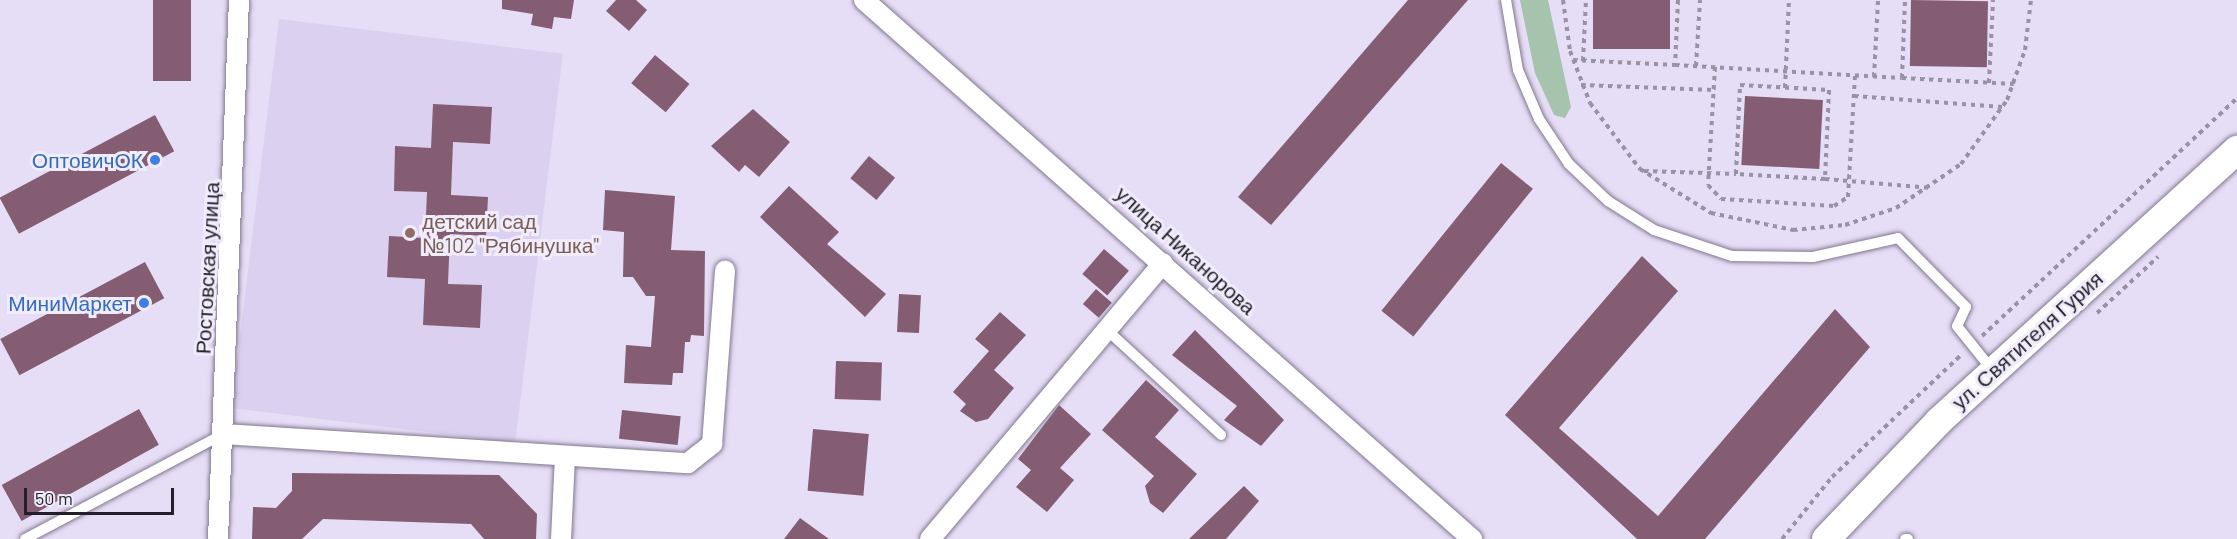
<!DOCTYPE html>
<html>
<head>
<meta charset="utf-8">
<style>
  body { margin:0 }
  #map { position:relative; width:2237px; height:539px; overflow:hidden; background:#e6ddf6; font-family:Barlow,sans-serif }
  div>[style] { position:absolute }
  .built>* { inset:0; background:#dbd0f0; transform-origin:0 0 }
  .green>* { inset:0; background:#a5c3ad }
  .building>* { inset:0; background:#845d73; transform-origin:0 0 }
  .path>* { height:4px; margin-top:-2px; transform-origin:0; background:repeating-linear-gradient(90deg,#9992a5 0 4.5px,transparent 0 9px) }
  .roads { filter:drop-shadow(0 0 2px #80788f) drop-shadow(0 0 2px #80788f) }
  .lane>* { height:10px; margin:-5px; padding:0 5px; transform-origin:5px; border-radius:5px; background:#fff }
  .street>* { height:20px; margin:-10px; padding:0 10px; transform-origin:10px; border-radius:10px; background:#fff }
  .secondary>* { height:28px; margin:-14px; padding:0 14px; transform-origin:14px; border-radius:14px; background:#fff }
  .dots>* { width:16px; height:16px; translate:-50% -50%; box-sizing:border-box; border:3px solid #f1ecfb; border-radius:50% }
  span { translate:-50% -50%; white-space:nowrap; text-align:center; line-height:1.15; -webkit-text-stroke:6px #f1ecfb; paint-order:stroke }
  .shop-label { font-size:21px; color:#366cbe }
  .right { translate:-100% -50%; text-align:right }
  .education-label { font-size:21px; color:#785e54 }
  .left { translate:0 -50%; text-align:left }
  .street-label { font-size:21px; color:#231f29 }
  .scale { position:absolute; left:24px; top:488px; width:150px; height:27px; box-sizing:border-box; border:3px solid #231f29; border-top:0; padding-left:8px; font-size:18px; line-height:21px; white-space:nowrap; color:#231f29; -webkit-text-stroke:4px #f1ecfb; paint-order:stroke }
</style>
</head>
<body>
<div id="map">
  <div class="built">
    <i style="left:279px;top:19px;width:286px;height:392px;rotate:7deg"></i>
  </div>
  <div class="green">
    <i style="clip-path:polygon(1520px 0,1548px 0,1571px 107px,1565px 118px,1554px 115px,1535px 73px)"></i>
  </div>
  <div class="building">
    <i style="left:153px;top:0;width:38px;height:81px"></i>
    <i style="clip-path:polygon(502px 0,574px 0,571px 19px,554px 17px,552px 29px,531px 25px,533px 14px,502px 9px)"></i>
    <i style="clip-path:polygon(616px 0,636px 0,647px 10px,629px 31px,606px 11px)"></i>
    <i style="clip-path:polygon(1408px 0,1468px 0,1271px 225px,1238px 197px)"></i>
    <i style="left:1593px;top:0;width:77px;height:49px"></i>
    <i style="left:1911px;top:0;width:77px;height:66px;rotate:1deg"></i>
    <i style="left:655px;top:55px;width:45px;height:37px;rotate:40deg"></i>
    <i style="left:1745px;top:96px;width:78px;height:69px;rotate:3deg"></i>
    <i style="clip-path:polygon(433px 104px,492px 107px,490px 144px,453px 142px,451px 195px,488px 197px,486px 236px,450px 234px,448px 284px,482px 285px,480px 328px,423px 325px,425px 279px,387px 277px,389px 236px,425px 238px,427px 192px,394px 191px,395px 146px,431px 148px)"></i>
    <i style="clip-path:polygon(753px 109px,790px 142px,759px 177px,745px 165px,739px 172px,711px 146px)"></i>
    <i style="left:155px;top:115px;width:41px;height:176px;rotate:62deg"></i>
    <i style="left:869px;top:156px;width:34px;height:29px;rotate:40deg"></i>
    <i style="left:1501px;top:163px;width:41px;height:190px;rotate:39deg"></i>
    <i style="clip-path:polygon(789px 186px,839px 232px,827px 244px,886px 294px,865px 317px,760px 217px)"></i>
    <i style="clip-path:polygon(605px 190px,675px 196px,671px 250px,705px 251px,704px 336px,691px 335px,690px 342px,685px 342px,683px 373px,673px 373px,672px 385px,624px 383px,626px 345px,651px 347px,655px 296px,646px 296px,633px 277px,623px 277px,624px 232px,603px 230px)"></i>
    <i style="left:1104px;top:249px;width:33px;height:33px;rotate:41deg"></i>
    <i style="clip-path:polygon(1642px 256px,1678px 291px,1559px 428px,1658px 516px,1835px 309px,1870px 347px,1705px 539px,1637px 539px,1505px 415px)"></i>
    <i style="left:145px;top:262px;width:41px;height:164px;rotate:62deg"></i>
    <i style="left:1096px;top:289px;width:21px;height:20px;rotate:41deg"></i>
    <i style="left:899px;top:294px;width:22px;height:38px;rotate:3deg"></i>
    <i style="clip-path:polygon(1000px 312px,1026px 335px,994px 370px,1014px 388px,988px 419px,976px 422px,960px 411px,966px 404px,953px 392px,989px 351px,975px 339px)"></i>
    <i style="clip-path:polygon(1195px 330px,1284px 420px,1261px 446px,1224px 420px,1237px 406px,1172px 355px)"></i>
    <i style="left:836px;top:361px;width:46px;height:38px;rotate:2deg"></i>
    <i style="clip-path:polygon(1146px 380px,1179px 410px,1155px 437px,1197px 474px,1163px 513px,1150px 503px,1145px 486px,1154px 476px,1102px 430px)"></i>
    <i style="clip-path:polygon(1059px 405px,1091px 434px,1060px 468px,1074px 480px,1047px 512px,1016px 487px,1031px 470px,1018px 459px)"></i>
    <i style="left:139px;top:409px;width:41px;height:157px;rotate:61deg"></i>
    <i style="left:622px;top:410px;width:59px;height:29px;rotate:6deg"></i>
    <i style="left:813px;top:429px;width:56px;height:62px;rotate:5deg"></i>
    <i style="clip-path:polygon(292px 473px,499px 475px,537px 514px,536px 539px,484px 539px,471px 524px,323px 519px,302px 539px,252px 539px,253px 507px,276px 508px,292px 491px)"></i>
    <i style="clip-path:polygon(1244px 486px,1259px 501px,1226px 539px,1189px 539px)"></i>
    <i style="clip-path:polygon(800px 518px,829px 539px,784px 539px)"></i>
  </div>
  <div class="path">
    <i style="left:1563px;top:0;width:51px;rotate:82.2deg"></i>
    <i style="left:1570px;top:51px;width:56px;rotate:69deg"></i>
    <i style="left:1590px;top:103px;width:83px;rotate:52.9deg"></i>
    <i style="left:1640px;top:169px;width:84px;rotate:31.8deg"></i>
    <i style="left:1711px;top:213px;width:84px;rotate:11.7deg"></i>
    <i style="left:1793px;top:230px;width:52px;rotate:-5.5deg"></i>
    <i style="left:1845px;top:225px;width:54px;rotate:-18.4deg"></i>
    <i style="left:1896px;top:208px;width:78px;rotate:-34.1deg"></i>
    <i style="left:1961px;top:164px;width:79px;rotate:-54.3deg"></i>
    <i style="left:2007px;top:100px;width:53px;rotate:-70.2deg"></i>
    <i style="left:2025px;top:50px;width:50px;rotate:-83.2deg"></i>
    <i style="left:1678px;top:0;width:65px;rotate:92.6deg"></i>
    <i style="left:1675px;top:65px;width:227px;rotate:3.3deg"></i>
    <i style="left:1902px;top:78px;width:78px;rotate:-87.8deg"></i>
    <i style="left:1573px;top:60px;width:102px;rotate:2.8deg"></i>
    <i style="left:1583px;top:61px;width:61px;rotate:-87.2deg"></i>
    <i style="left:1696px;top:66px;width:66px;rotate:-86.5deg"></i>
    <i style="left:1715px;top:67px;width:118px;rotate:93.4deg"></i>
    <i style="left:1708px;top:185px;width:19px;rotate:47deg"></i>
    <i style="left:1721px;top:199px;width:113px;rotate:3.5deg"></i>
    <i style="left:1834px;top:206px;width:17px;rotate:-33deg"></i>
    <i style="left:1848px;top:197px;width:122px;rotate:-86.7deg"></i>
    <i style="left:1874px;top:77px;width:77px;rotate:-87deg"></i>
    <i style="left:1902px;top:78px;width:112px;rotate:3.1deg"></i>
    <i style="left:1989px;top:83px;width:83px;rotate:-87.2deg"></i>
    <i style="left:1581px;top:85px;width:133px;rotate:2.2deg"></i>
    <i style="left:1740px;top:85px;width:89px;rotate:3.2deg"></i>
    <i style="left:1829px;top:90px;width:89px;rotate:92.6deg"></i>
    <i style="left:1825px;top:179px;width:89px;rotate:-176.8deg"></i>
    <i style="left:1736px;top:174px;width:89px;rotate:-87.4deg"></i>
    <i style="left:1785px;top:88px;width:88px;rotate:-87.4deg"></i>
    <i style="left:1854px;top:96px;width:149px;rotate:4.2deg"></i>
    <i style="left:1644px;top:171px;width:92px;rotate:1.9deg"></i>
    <i style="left:1825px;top:179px;width:107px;rotate:4.8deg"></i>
    <i style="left:2097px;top:313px;width:83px;rotate:-42.6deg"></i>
    <i style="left:1982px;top:336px;width:349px;rotate:-43deg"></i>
    <i style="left:1782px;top:539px;width:80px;rotate:-51.1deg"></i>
    <i style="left:1832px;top:477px;width:178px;rotate:-43.4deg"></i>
  </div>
  <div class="roads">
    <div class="lane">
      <i style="left:1506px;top:0;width:71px;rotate:80.3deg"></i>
      <i style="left:1518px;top:70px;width:53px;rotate:66.8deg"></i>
      <i style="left:1539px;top:119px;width:54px;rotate:56.3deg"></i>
      <i style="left:1569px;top:164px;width:54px;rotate:43.5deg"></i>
      <i style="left:1608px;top:201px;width:54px;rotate:32.2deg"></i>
      <i style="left:1654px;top:230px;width:82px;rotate:18.4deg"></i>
      <i style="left:1732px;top:256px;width:81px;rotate:0.7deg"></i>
      <i style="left:1813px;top:257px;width:87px;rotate:-12.6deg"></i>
      <i style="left:1898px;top:238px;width:97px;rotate:45.4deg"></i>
      <i style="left:1966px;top:307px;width:21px;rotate:115deg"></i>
      <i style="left:1957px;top:326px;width:58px;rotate:51.3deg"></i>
      <i style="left:1107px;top:330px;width:155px;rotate:42.6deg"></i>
      <i style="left:25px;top:539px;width:224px;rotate:-27.9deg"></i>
      <i style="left:1905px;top:539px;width:3px"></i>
    </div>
    <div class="street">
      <i style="left:864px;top:0;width:813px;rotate:41.56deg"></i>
      <i style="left:223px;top:434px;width:466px;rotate:3.6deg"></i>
      <i style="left:688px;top:463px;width:31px;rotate:-38deg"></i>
      <i style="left:712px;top:444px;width:174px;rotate:-85.7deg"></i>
      <i style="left:218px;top:539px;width:539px;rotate:-87.77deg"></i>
      <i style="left:561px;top:539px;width:82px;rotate:-87.2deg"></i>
      <i style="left:930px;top:539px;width:361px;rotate:-49.8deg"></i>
    </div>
    <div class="secondary">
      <i style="left:1826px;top:539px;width:163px;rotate:-46.2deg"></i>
      <i style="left:1939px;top:421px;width:403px;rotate:-42.3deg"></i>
    </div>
  </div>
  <div class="dots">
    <i style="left:155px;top:160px;background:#3f7fe0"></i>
    <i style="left:410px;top:233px;background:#8d6e63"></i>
    <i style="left:144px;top:303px;background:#3f7fe0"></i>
  </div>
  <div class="shop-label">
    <span class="right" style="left:143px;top:160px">ОптовичОК</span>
    <span class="right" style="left:132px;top:303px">МиниМаркет</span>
  </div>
  <div class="education-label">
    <span class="left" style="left:422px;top:233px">детский сад<br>№102 "Рябинушка"</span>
  </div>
  <div class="street-label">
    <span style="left:1186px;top:250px;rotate:42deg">улица Никанорова</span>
    <span style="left:207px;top:268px;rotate:-87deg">Ростовская улица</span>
    <span style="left:2027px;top:340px;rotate:-42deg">ул. Святителя Гурия</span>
  </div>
  <div class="scale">50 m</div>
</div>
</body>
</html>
